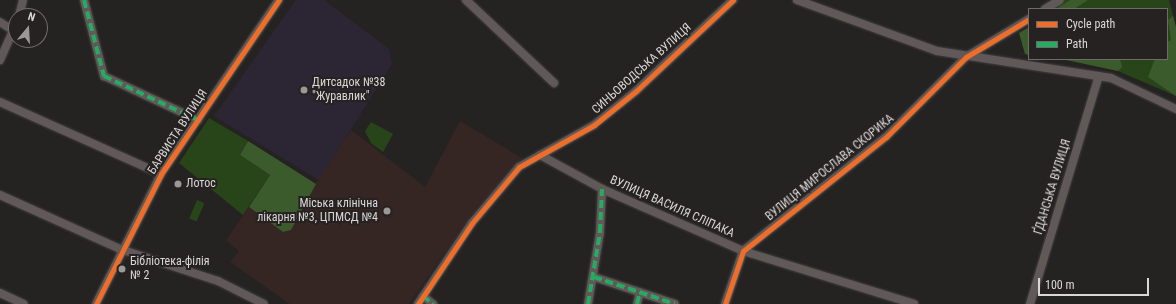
<!DOCTYPE html>
<html>
<head>
<meta charset="utf-8">
<style>
  body { margin:0 }
  #map { position:relative; width:1176px; height:304px; overflow:hidden; background:#252322; font-family:"Roboto Condensed",sans-serif }
  div>[style] { position:absolute }
  .education>* { inset:0; background:#2c2634 }
  .medical>* { inset:0; background:#352523 }
  .green>* { inset:0; background:#274518; transform-origin:0 0 }
  .forest>* { inset:0; background:#3b5b2c }
  .roads { filter:drop-shadow(0 0 1px #414040) drop-shadow(0 0 1px #414040) }
  .minor>* { height:8px; margin:-4px; padding:0 4px; transform-origin:4px; border-radius:4px; background:#615957 }
  .quiet>* { height:4px; margin-top:-2px; transform-origin:0; background:repeating-linear-gradient(90deg,#26ab63 0 8px,transparent 0 12px) }
  .cycleway>* { height:5px; margin:-2.5px; padding:0 2.5px; transform-origin:2.5px; border-radius:2.5px; background:#ee6e29 }
  .dots>* { width:11px; height:11px; translate:-50% -50%; box-sizing:border-box; border:2px solid #262221; border-radius:50% }
  span { translate:-50% -50%; white-space:nowrap; text-align:center; line-height:1.15; -webkit-text-stroke:4px #262221; paint-order:stroke }
  .street-label { font-size:12px; color:#dad8d7 }
  .poi-label { font-size:12px; color:#dad8d7 }
  .left { translate:0 -50%; text-align:left }
  .right { translate:-100% -50%; text-align:right }
  .legend { position:absolute; left:1028px; top:8px; width:140px; height:52px; box-sizing:border-box; background:#262221; border:1px solid #6e6b6a; margin:0; padding:5px 7px; list-style:none; font-size:12px; color:#dad8d7 }
  .legend li { display:flex; align-items:center; gap:8px; height:20px }
  .legend b { width:20px; border:1px solid #6e6b6a }
  .north { position:absolute; left:8px; top:8px; width:40px; height:40px; box-sizing:border-box; background:#262221; border:1px solid #6e6b6a; border-radius:50%; rotate:18deg; font-size:11px; font-weight:700; line-height:16px; text-align:center; color:#dad8d7 }
  .north::after { content:''; display:block; margin:auto; width:14px; height:18px; background:#9b9998; clip-path:polygon(50% 0,100% 100%,50% 72%,0 100%) }
  .scale { position:absolute; left:1038px; top:278px; width:111px; height:18px; box-sizing:border-box; border:2px solid #dad8d7; border-top:0; padding-left:5px; font-size:12px; line-height:14px; white-space:nowrap; color:#dad8d7; -webkit-text-stroke:3px #262221; paint-order:stroke }
</style>
</head>
<body>
<div id="map">
  <div class="education">
    <i style="clip-path:polygon(296px 0,324px 0,389px 49px,392px 64px,319px 180px,214px 116px)"></i>
  </div>
  <div class="medical">
    <i style="clip-path:polygon(460px 121px,522px 158px,470px 217px,409px 304px,290px 304px,230px 262px,239px 251px,226px 240px,249px 207px,283px 232px,291px 230px,306px 198px,351px 130px,425px 187px)"></i>
  </div>
  <div class="green">
    <i style="clip-path:polygon(1064px 0,1169px 0,1176px 27px,1176px 96px,1118px 71px,1062px 59px,1167px 59px,1167px 9px,1050px 9px)"></i>
    <i style="clip-path:polygon(209px 118px,248px 141px,240px 155px,270px 175px,243px 215px,179px 163px)"></i>
    <i style="clip-path:polygon(371px 122px,393px 134px,383px 152px,371px 143px,365px 131px)"></i>
    <i style="left:197px;top:200px;width:8px;height:20px;rotate:23deg"></i>
  </div>
  <div class="forest">
    <i style="clip-path:polygon(1070px 0,1088px 0,1074px 9px,1056px 9px)"></i>
    <i style="clip-path:polygon(1173px 16px,1176px 27px,1176px 96px,1148px 77px,1155px 59px,1167px 59px,1167px 42px,1171px 40px,1168px 20px)"></i>
    <i style="clip-path:polygon(1029px 27px,1029px 55px,1025px 54px,1019px 33px)"></i>
    <i style="clip-path:polygon(1062px 59px,1120px 59px,1122px 67px,1118px 71px)"></i>
    <i style="clip-path:polygon(248px 141px,316px 184px,291px 230px,283px 232px,249px 207px,270px 175px,240px 155px)"></i>
  </div>
  <div class="roads">
    <div class="minor">
      <i style="left:84px;top:0;width:79px;rotate:75.3deg"></i>
      <i style="left:104px;top:76px;width:104px;rotate:25.1deg"></i>
      <i style="left:466px;top:0;width:121px;rotate:43.3deg"></i>
      <i style="left:797px;top:0;width:149px;rotate:20deg"></i>
      <i style="left:937px;top:51px;width:176px;rotate:8.8deg"></i>
      <i style="left:1111px;top:78px;width:72px;rotate:25.5deg"></i>
      <i style="left:1045px;top:9px;width:17px;rotate:-31deg"></i>
      <i style="left:19px;top:16px;width:16px;rotate:-76deg"></i>
      <i style="left:0;top:22px;width:17px;rotate:33deg"></i>
      <i style="left:0;top:60px;width:39px;rotate:-66deg"></i>
      <i style="left:0;top:102px;width:176px;rotate:24.1deg"></i>
      <i style="left:540px;top:155px;width:71px;rotate:28.7deg"></i>
      <i style="left:602px;top:189px;width:154px;rotate:23.7deg"></i>
      <i style="left:743px;top:251px;width:179px;rotate:17.2deg"></i>
      <i style="left:0;top:195px;width:132px;rotate:24.2deg"></i>
      <i style="left:120px;top:249px;width:103px;rotate:18.1deg"></i>
      <i style="left:218px;top:281px;width:51px;rotate:26.6deg"></i>
      <i style="left:594px;top:277px;width:85px;rotate:18.4deg"></i>
      <i style="left:0;top:293px;width:26px;rotate:25deg"></i>
      <i style="left:423px;top:296px;width:13px;rotate:39deg"></i>
      <i style="left:96px;top:304px;width:145px;rotate:-63.4deg"></i>
      <i style="left:161px;top:174px;width:210px;rotate:-55.9deg"></i>
      <i style="left:418px;top:304px;width:97px;rotate:-56.3deg"></i>
      <i style="left:472px;top:223px;width:73px;rotate:-50deg"></i>
      <i style="left:519px;top:167px;width:86px;rotate:-29.2deg"></i>
      <i style="left:594px;top:125px;width:54px;rotate:-39deg"></i>
      <i style="left:636px;top:91px;width:133px;rotate:-43.2deg"></i>
      <i style="left:588px;top:304px;width:73px;rotate:-80.5deg"></i>
      <i style="left:600px;top:232px;width:43px;rotate:-87.3deg"></i>
      <i style="left:637px;top:304px;width:12px;rotate:-76deg"></i>
      <i style="left:725px;top:304px;width:56px;rotate:-71.2deg"></i>
      <i style="left:743px;top:251px;width:183px;rotate:-38.6deg"></i>
      <i style="left:886px;top:137px;width:113px;rotate:-45deg"></i>
      <i style="left:966px;top:57px;width:74px;rotate:-31.1deg"></i>
      <i style="left:1030px;top:304px;width:238px;rotate:-73.2deg"></i>
    </div>
  </div>
  <div class="quiet">
    <i style="left:84px;top:0;width:79px;rotate:75.3deg"></i>
    <i style="left:104px;top:76px;width:104px;rotate:25.1deg"></i>
    <i style="left:594px;top:277px;width:85px;rotate:18.4deg"></i>
    <i style="left:423px;top:296px;width:13px;rotate:39deg"></i>
    <i style="left:588px;top:304px;width:73px;rotate:-80.5deg"></i>
    <i style="left:600px;top:232px;width:43px;rotate:-87.3deg"></i>
    <i style="left:637px;top:304px;width:12px;rotate:-76deg"></i>
  </div>
  <div class="cycleway">
    <i style="left:96px;top:304px;width:145px;rotate:-63.4deg"></i>
    <i style="left:161px;top:174px;width:210px;rotate:-55.9deg"></i>
    <i style="left:418px;top:304px;width:97px;rotate:-56.3deg"></i>
    <i style="left:472px;top:223px;width:73px;rotate:-50deg"></i>
    <i style="left:519px;top:167px;width:86px;rotate:-29.2deg"></i>
    <i style="left:594px;top:125px;width:54px;rotate:-39deg"></i>
    <i style="left:636px;top:91px;width:133px;rotate:-43.2deg"></i>
    <i style="left:725px;top:304px;width:56px;rotate:-71.2deg"></i>
    <i style="left:743px;top:251px;width:183px;rotate:-38.6deg"></i>
    <i style="left:886px;top:137px;width:113px;rotate:-45deg"></i>
    <i style="left:966px;top:57px;width:74px;rotate:-31.1deg"></i>
  </div>
  <div class="dots">
    <i style="left:304px;top:90px;background:#9b9998"></i>
    <i style="left:178px;top:184px;background:#9b9998"></i>
    <i style="left:387px;top:211px;background:#9b9998"></i>
    <i style="left:122px;top:269px;background:#9b9998"></i>
  </div>
  <div class="street-label">
    <span style="left:642px;top:69px;rotate:-42deg">СИНЬОВОДСЬКА ВУЛИЦЯ</span>
    <span style="left:178px;top:132px;rotate:-57deg">БАРВИСТА ВУЛИЦЯ</span>
    <span style="left:830px;top:168px;rotate:-39deg">ВУЛИЦЯ МИРОСЛАВА СКОРИКА</span>
    <span style="left:1053px;top:187px;rotate:-73deg">ҐДАНСЬКА ВУЛИЦЯ</span>
    <span style="left:672px;top:207px;rotate:24deg">ВУЛИЦЯ ВАСИЛЯ СЛІПАКА</span>
  </div>
  <div class="poi-label">
    <span class="left" style="left:312px;top:90px">Дитсадок №38<br>"Журавлик"</span>
    <span class="left" style="left:186px;top:184px">Лотос</span>
    <span class="right" style="left:378px;top:211px">Міська клінічна<br>лікарня №3, ЦПМСД №4</span>
    <span class="left" style="left:130px;top:269px">Бібліотека-філія<br>№ 2</span>
  </div>
  <ul class="legend">
  <li><b style="height:5px;background:#ee6e29"></b>Cycle path</li>
  <li><b style="height:5px;background:#26ab63"></b>Path</li>
  </ul>
  <div class="north">N</div>
  <div class="scale">100 m</div>
</div>
</body>
</html>
